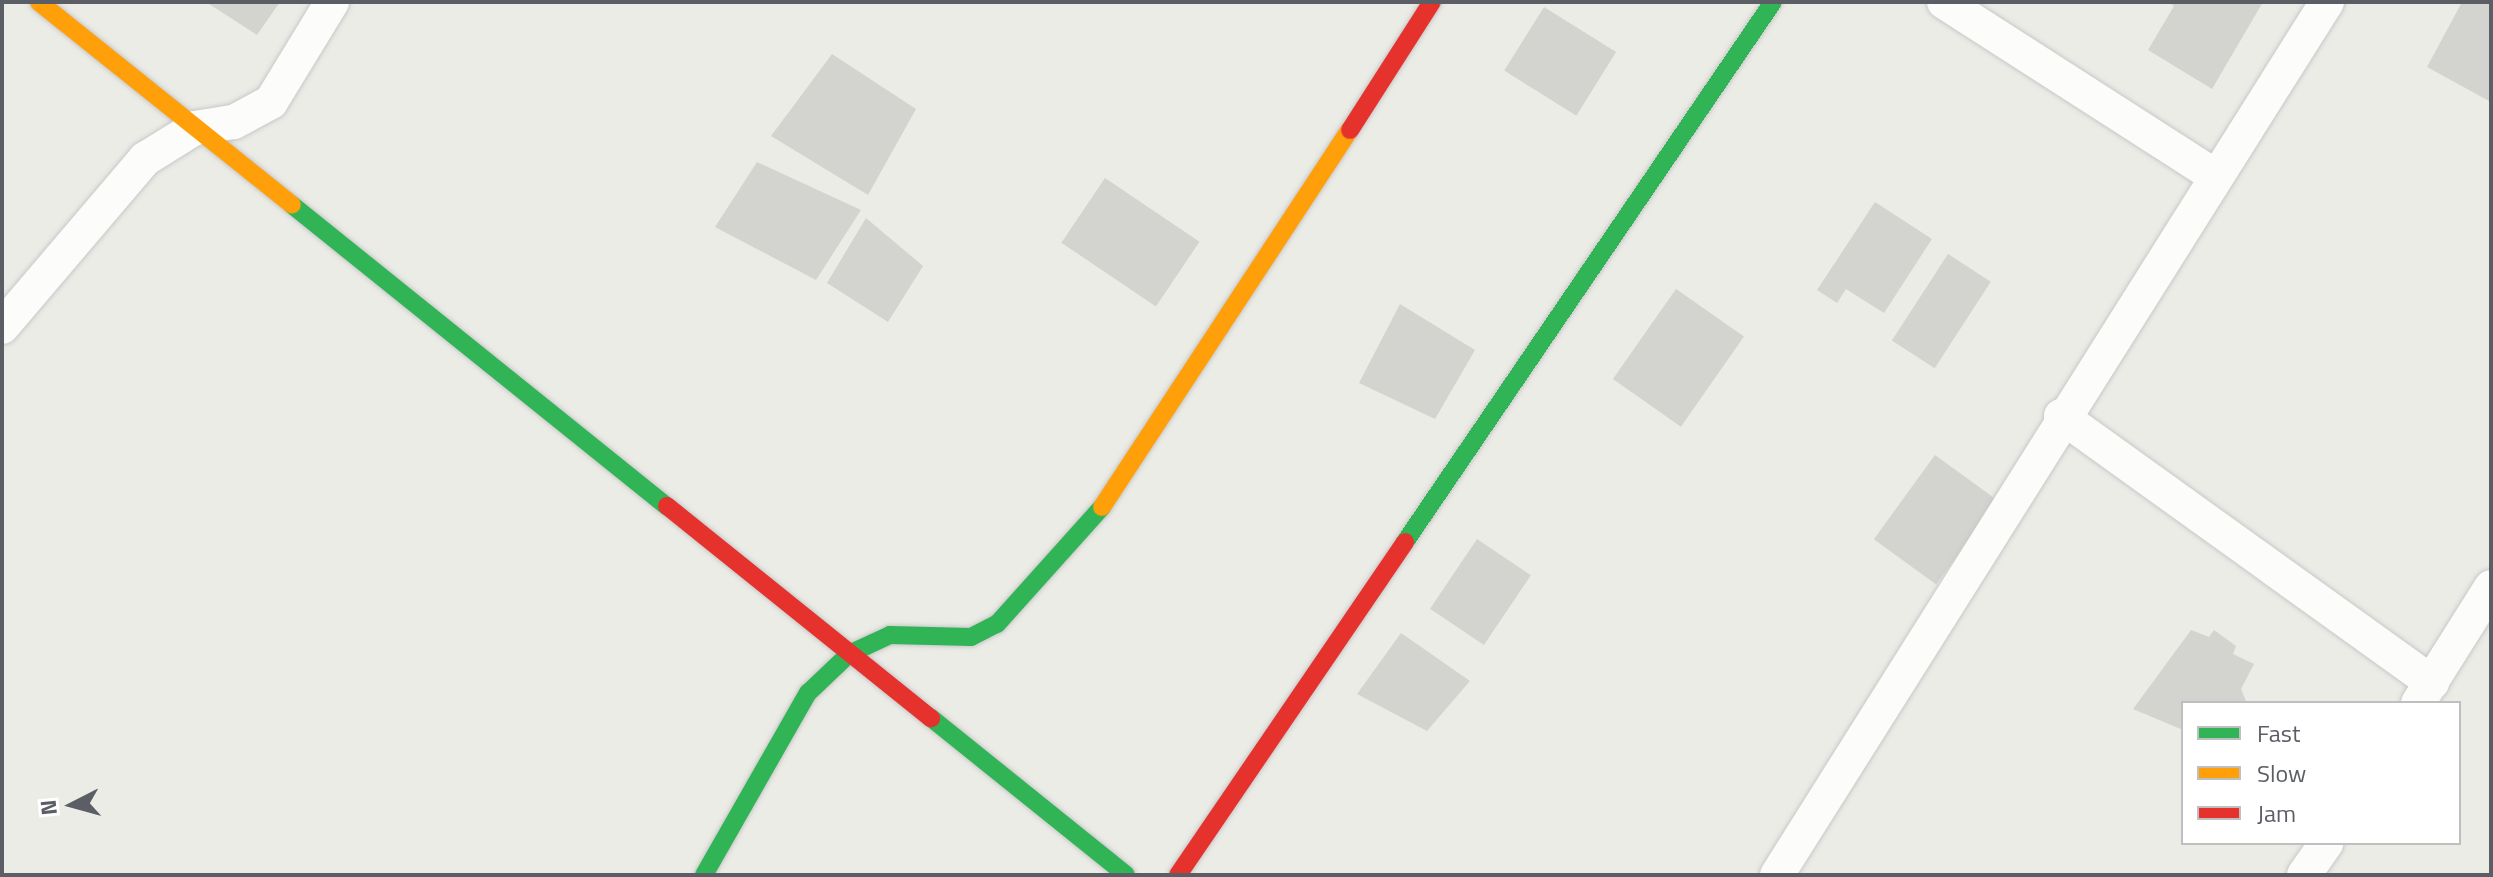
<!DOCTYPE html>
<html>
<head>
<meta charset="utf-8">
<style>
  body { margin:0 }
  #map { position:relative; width:2493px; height:877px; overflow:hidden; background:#ecece7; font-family:"Titillium Web",sans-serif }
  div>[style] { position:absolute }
  .building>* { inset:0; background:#d3d3cf; transform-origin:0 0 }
  .roads { filter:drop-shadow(0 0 2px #c8c8c8) drop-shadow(0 0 2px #c8c8c8) }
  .street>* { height:34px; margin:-17px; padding:0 17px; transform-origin:17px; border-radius:17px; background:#fcfcfb }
  .fast>* { height:18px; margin:-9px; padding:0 9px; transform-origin:9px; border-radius:9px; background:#30b455 }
  .slow>* { height:18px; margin:-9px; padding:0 9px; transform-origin:9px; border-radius:9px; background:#ff9f0a }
  .jam>* { height:18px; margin:-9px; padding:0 9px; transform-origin:9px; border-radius:9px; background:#e5322d }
  span { translate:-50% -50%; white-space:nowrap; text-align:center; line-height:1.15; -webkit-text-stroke:7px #fff; paint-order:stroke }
  .frame { position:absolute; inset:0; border:4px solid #5c5e65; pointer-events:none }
  .legend { position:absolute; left:2181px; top:701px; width:280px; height:144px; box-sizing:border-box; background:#fff; border:2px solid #bebfc1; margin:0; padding:10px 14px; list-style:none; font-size:24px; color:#5c5e65 }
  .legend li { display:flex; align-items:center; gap:16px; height:40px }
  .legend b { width:40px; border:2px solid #bebfc1 }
  .north { position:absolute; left:32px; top:765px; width:80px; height:80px; -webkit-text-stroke:6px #fff; paint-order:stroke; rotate:264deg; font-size:22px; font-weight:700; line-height:32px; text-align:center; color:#5c5e65 }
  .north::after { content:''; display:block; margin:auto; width:28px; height:36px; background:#5c5e65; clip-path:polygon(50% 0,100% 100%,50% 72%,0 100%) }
</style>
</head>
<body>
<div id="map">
  <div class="building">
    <i style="clip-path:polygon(206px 2px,280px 2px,257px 35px)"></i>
    <i style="clip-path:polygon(2168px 2px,2263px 2px,2212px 89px,2148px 50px,2174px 6px)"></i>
    <i style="clip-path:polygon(2462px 2px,2491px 2px,2489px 101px,2427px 67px)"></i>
    <i style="left:1544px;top:7px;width:85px;height:75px;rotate:32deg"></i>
    <i style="clip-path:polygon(832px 54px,916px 109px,868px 195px,771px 136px)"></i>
    <i style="clip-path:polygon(757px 162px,861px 210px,816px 280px,715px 227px)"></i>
    <i style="left:1105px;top:178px;width:114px;height:78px;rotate:34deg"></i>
    <i style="clip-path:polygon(1875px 202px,1932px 239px,1884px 313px,1846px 289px,1837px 303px,1817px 290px)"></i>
    <i style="clip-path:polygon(866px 218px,923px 266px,888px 322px,827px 283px)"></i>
    <i style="left:1948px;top:254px;width:51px;height:103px;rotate:33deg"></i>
    <i style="left:1676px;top:289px;width:83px;height:110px;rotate:35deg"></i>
    <i style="clip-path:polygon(1400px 304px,1475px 350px,1435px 419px,1359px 383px)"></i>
    <i style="left:1935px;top:455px;width:77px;height:104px;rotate:36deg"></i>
    <i style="left:1477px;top:539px;width:65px;height:84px;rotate:34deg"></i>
    <i style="clip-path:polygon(2191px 630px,2209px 637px,2214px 630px,2236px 646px,2233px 654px,2254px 664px,2241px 689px,2247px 703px,2183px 703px,2183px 730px,2133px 709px)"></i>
    <i style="clip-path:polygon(1401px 633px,1470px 681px,1427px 731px,1357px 694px)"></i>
  </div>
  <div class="roads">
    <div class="street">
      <i style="left:1944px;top:2px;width:320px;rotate:32.7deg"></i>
      <i style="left:2px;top:327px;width:221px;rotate:-49.6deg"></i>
      <i style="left:145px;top:159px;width:59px;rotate:-31.8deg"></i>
      <i style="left:195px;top:128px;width:39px;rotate:-9deg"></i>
      <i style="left:234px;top:122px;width:42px;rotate:-28.4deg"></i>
      <i style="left:271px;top:102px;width:117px;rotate:-58.6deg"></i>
      <i style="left:2061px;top:416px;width:457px;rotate:35.7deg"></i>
      <i style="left:2418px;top:703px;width:137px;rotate:-57.8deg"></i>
      <i style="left:1777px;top:875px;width:1032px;rotate:-57.79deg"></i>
      <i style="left:2304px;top:875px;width:39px;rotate:-55deg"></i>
    </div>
    <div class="fast">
      <i style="left:292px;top:205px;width:481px;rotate:38.8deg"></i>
      <i style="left:1405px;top:542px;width:653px;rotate:-55.73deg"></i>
      <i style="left:931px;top:718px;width:250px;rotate:38.8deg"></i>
      <i style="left:704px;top:875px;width:210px;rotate:-60.3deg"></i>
      <i style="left:808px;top:693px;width:57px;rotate:-43.6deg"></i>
      <i style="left:849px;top:654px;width:45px;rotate:-24.9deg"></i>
      <i style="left:890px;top:635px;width:81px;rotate:1.4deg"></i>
      <i style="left:971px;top:637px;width:29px;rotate:-27deg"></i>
      <i style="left:997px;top:624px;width:157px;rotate:-48.1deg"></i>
    </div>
    <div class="slow">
      <i style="left:39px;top:2px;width:324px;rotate:38.7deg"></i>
      <i style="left:1102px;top:507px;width:451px;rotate:-56.7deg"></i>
    </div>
    <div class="jam">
      <i style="left:1350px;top:130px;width:152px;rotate:-57.4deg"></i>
      <i style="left:667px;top:506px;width:339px;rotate:38.8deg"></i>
      <i style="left:1178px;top:875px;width:403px;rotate:-55.7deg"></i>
    </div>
  </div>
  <div class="frame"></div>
  <ul class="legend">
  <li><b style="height:10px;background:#30b455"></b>Fast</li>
  <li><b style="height:10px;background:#ff9f0a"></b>Slow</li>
  <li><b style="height:10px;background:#e5322d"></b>Jam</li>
  </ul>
  <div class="north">N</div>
</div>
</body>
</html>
